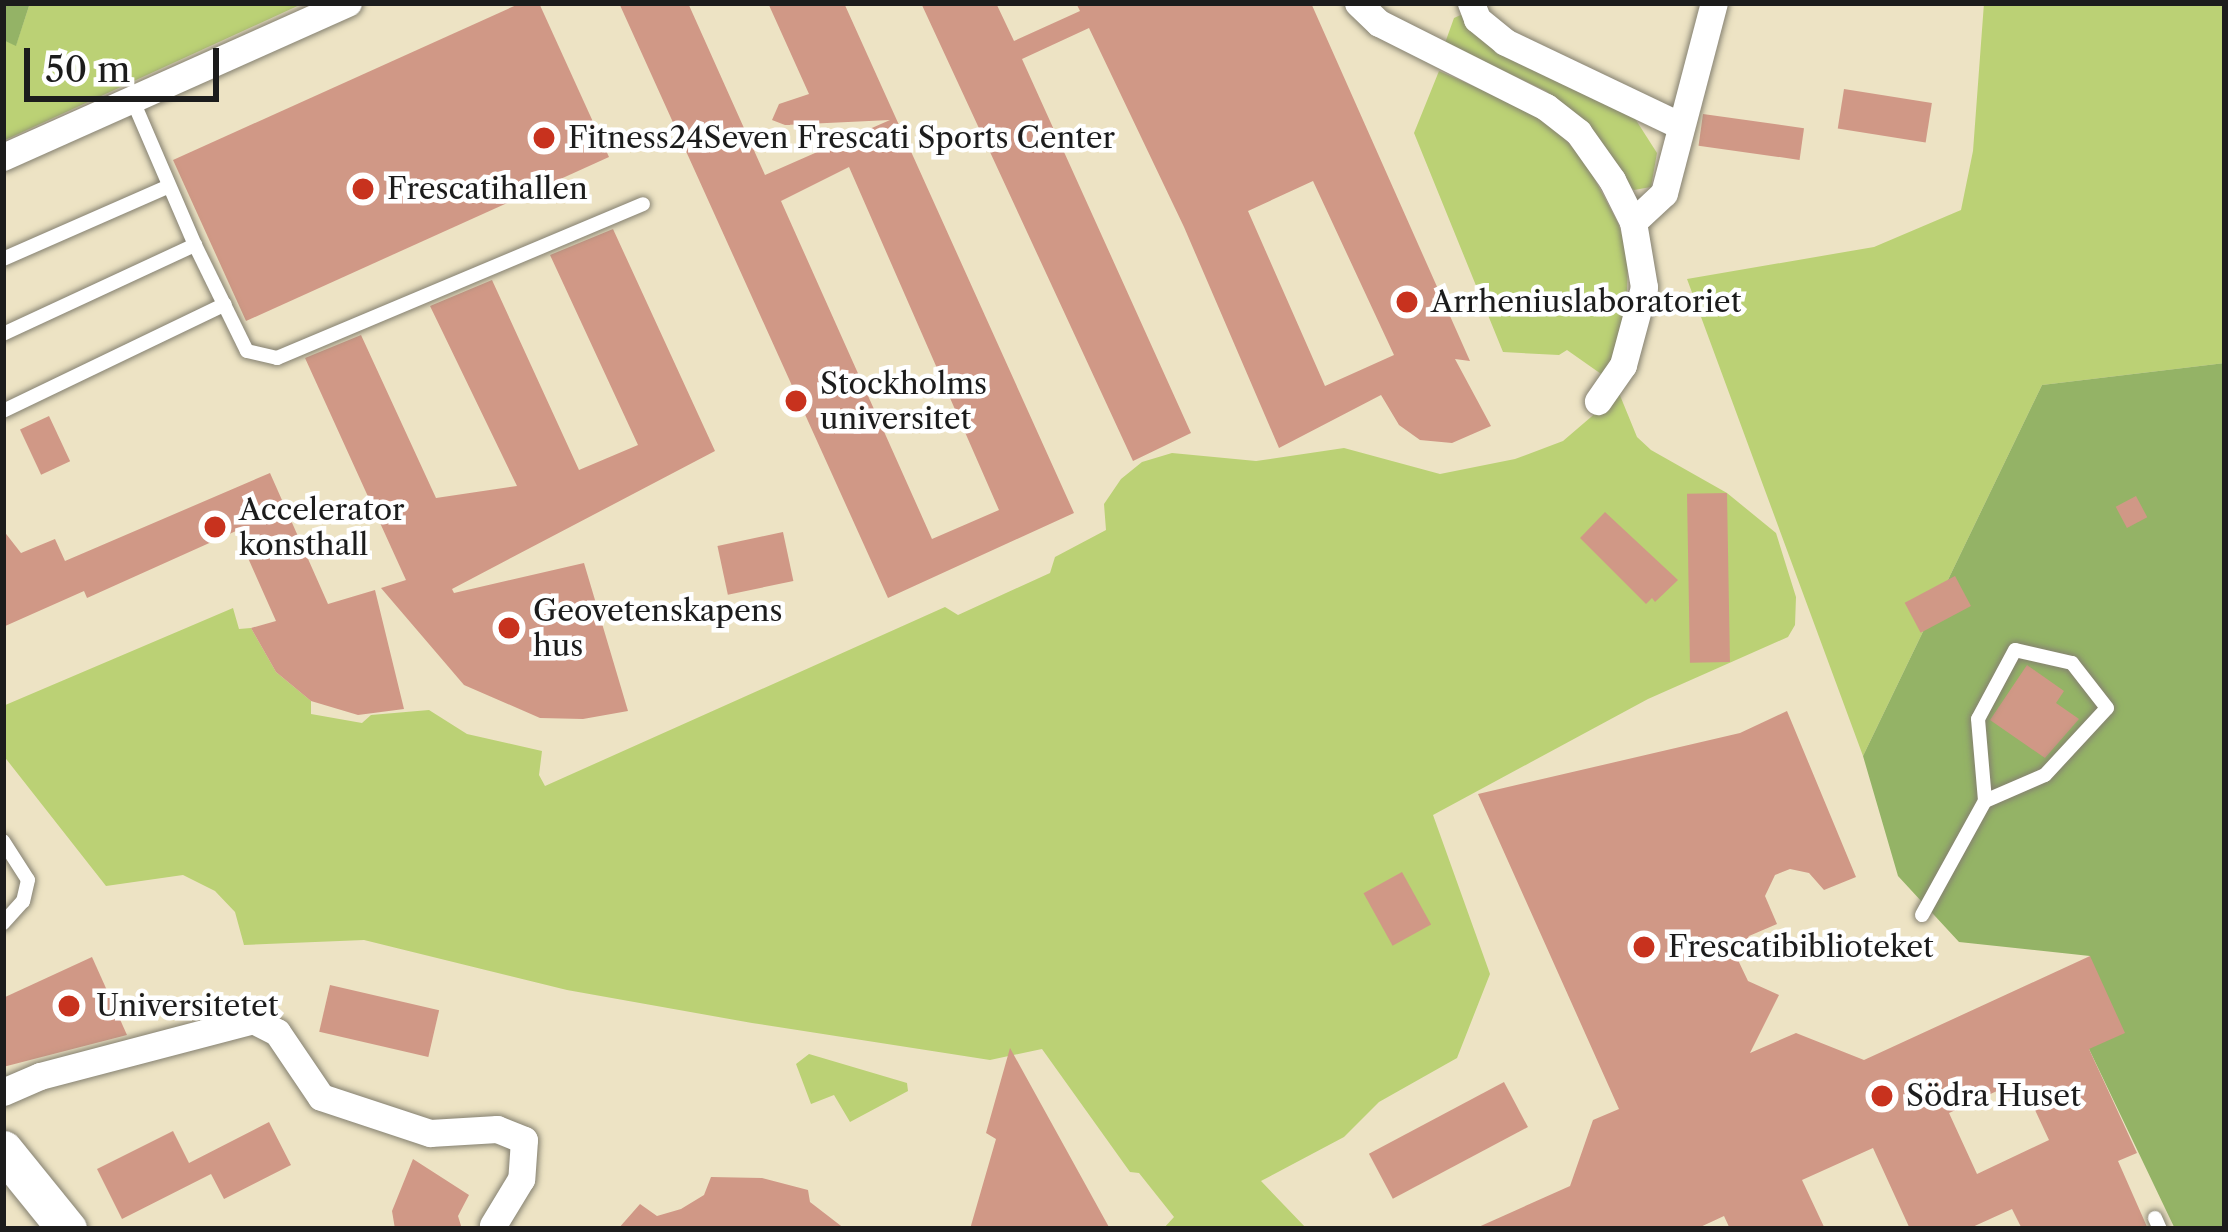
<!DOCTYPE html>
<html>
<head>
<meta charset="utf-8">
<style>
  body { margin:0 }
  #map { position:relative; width:2228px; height:1232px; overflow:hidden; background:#ede3c4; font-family:"Libre Caslon Text",serif }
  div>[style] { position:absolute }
  .green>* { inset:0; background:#bbd175 }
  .forest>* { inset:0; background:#94b366 }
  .building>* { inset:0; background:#d09886; transform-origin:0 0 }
  .roads { filter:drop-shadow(0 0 3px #848070) drop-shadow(0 0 3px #848070) }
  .lane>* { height:14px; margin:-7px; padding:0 7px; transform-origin:7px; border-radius:7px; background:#fff }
  .street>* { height:27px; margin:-13.5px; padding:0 13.5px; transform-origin:13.5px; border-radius:13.5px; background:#fff }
  .secondary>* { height:39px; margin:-19.5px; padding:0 19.5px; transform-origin:19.5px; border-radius:19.5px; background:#fff }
  .dots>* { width:33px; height:33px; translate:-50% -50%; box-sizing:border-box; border:6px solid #fff; border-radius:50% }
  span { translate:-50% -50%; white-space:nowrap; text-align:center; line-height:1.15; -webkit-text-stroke:9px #fff; paint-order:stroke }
  .poi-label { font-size:30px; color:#1c1c1c }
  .left { translate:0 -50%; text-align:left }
  .frame { position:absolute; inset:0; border:6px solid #1c1c1c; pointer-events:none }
  .scale { position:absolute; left:24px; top:48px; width:195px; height:54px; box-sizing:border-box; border:6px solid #1c1c1c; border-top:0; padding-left:15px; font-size:36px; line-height:42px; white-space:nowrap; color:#1c1c1c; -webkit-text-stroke:9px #fff; paint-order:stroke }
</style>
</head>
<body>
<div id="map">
  <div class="green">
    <i style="clip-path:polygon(30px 3px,304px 3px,3px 141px,3px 40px,16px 45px)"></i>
    <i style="clip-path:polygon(1984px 3px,2225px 3px,2225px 363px,2042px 385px,1863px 756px,1687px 279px,1874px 247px,1961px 210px,1973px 151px)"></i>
    <i style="clip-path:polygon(1465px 13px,1634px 117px,1657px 153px,1651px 187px,1634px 190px,1624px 182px,1577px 117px,1546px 91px,1445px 43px,1454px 18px)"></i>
    <i style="clip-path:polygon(1439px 71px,1544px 117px,1585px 161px,1618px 223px,1628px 255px,1626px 325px,1604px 376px,1567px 350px,1559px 355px,1503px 352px,1414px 133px)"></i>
    <i style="clip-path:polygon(1619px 393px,1637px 437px,1651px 450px,1727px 493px,1776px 533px,1796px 597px,1795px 625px,1788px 637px,1648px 699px,1433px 815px,1490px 974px,1457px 1058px,1379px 1102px,1344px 1137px,1261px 1181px,1307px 1229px,1163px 1229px,1174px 1217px,1139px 1173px,1130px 1172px,1042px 1049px,990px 1060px,752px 1023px,567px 990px,364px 940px,244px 945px,235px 912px,215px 891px,183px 875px,106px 886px,3px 755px,3px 706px,233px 608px,239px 629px,251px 628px,276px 672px,311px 701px,311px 714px,362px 723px,371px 715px,429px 710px,467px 734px,542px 751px,539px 775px,545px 786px,945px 607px,958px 615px,1050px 573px,1055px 557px,1106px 530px,1104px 504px,1121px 479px,1142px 462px,1172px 453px,1256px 461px,1344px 448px,1440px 474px,1515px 459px,1563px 441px)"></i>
    <i style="clip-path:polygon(809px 1054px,907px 1083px,908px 1091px,850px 1122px,834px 1095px,811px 1104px,796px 1064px)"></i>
  </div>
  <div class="forest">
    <i style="clip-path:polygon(3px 3px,30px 3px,16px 46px,3px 40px)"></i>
    <i style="clip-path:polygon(2225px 363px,2225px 1229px,2175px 1229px,2089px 1049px,2090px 956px,1959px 942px,1898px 876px,1863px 756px,2042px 385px)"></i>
  </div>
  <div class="building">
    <i style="clip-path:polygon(521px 3px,539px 3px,609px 157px,246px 321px,173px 160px)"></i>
    <i style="clip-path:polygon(evenodd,619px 3px,688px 3px,765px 175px,890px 120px,785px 125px,772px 120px,779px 104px,809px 94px,768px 3px,844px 3px,1074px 513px,888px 598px,619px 3px,849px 167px,999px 510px,932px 539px,781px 201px,849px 167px)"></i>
    <i style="clip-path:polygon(evenodd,921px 3px,996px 3px,1014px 41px,1080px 11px,1076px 3px,1311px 3px,1470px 361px,1455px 359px,1491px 426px,1452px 443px,1420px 440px,1399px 425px,1381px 395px,1279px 448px,1184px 227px,1089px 28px,1022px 59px,1191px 433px,1133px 461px,921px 3px,1313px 181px,1394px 355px,1325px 386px,1248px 211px,1313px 181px)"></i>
    <i style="left:1844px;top:89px;width:89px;height:40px;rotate:9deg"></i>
    <i style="left:1703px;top:114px;width:102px;height:32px;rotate:8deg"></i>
    <i style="clip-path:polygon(613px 229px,715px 451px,452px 589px,454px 593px,584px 563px,628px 711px,583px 719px,540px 718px,464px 685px,381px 588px,406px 580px,305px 358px,361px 335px,436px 498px,517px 486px,430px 306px,492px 280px,579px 470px,638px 445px,550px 255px)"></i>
    <i style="left:49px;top:416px;width:50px;height:32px;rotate:65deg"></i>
    <i style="clip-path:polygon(270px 473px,328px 604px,375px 590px,404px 709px,358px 715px,311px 701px,276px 672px,251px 628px,276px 621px,236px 531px,87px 598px,84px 591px,3px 627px,3px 530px,21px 553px,55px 539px,65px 561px)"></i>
    <i style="left:1727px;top:493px;width:169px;height:40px;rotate:89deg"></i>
    <i style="left:2136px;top:496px;width:24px;height:23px;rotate:62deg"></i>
    <i style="clip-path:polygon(1605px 512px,1678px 580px,1655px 602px,1652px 598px,1646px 604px,1580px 538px)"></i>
    <i style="left:783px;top:532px;width:50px;height:67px;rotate:78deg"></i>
    <i style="left:1955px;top:576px;width:34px;height:57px;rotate:62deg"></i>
    <i style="clip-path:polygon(2027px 665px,2064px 691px,2056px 703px,2079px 719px,2045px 758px,1990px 720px)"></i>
    <i style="clip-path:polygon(evenodd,1787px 711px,1856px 877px,1824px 890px,1809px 873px,1790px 869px,1775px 875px,1765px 896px,1777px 924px,1749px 936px,1737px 958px,1748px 981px,1779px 995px,1750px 1053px,1796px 1033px,1864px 1060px,2090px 956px,2125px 1033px,2089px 1049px,2137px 1153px,2118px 1161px,2148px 1229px,2022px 1229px,2012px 1209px,1968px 1229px,1910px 1229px,1873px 1148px,1802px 1180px,1825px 1229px,1730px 1229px,1724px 1216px,1696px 1229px,1474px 1229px,1570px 1186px,1593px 1120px,1619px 1109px,1478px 794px,1740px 733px,1787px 711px,2021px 1080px,2049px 1140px,1977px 1174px,1949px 1113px,2021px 1080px)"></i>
    <i style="left:1402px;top:872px;width:60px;height:44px;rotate:61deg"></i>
    <i style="clip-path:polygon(92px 957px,127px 1035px,3px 1067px,3px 998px)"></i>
    <i style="left:330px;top:985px;width:112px;height:48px;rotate:13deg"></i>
    <i style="clip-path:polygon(1010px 1048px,1110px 1229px,970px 1229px,996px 1139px,986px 1133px)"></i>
    <i style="left:1504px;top:1082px;width:51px;height:153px;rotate:62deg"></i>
    <i style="clip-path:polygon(269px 1122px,291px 1165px,224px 1199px,211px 1174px,122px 1219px,97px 1169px,173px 1131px,189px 1163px)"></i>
    <i style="clip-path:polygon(413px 1159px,469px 1195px,458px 1216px,462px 1229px,395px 1229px,392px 1211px)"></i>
    <i style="clip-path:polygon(711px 1177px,762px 1178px,808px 1190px,810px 1202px,845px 1229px,618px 1229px,640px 1204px,657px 1216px,681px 1209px,704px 1195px)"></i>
  </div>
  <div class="roads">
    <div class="lane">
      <i style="left:195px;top:245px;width:118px;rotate:63.9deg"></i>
      <i style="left:247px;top:351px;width:31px;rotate:13deg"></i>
      <i style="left:277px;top:358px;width:397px;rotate:-22.8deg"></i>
      <i style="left:3px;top:259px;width:181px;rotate:-23.7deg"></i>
      <i style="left:3px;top:334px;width:212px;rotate:-24.9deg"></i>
      <i style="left:195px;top:245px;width:157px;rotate:-113.3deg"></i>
      <i style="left:3px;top:411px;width:246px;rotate:-25.7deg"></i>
      <i style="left:3px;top:841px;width:46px;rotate:57.3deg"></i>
      <i style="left:28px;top:880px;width:22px;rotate:103deg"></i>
      <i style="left:23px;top:901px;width:30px;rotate:132deg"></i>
      <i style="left:1922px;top:915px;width:130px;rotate:-61.1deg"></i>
      <i style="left:1985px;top:801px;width:65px;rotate:-23.4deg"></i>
      <i style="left:2045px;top:775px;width:91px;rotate:-47.2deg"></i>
      <i style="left:2107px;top:708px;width:57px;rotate:-127.9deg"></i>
      <i style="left:2072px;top:663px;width:58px;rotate:-167.2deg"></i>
      <i style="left:2015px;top:650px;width:78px;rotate:118.2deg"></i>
      <i style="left:1978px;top:719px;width:82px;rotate:85.1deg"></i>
      <i style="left:2155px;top:1218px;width:12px;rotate:66deg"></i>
    </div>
    <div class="street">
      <i style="left:1358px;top:3px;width:29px;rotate:44deg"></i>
      <i style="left:1379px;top:23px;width:187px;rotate:26.7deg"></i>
      <i style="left:1546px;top:107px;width:41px;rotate:38deg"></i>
      <i style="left:1578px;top:132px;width:59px;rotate:54.7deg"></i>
      <i style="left:1612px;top:180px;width:47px;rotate:63.4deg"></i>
      <i style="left:1633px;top:222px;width:66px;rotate:80.4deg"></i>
      <i style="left:1644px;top:287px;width:81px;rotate:105.1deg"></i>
      <i style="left:1623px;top:365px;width:44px;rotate:124.8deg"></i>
      <i style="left:1471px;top:3px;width:17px;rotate:69deg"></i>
      <i style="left:1477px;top:19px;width:36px;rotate:39deg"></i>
      <i style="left:1505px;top:42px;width:193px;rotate:25.5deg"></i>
      <i style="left:3px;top:157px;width:378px;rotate:-24.1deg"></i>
      <i style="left:1633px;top:222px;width:42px;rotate:-43.1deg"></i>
      <i style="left:1664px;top:193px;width:196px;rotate:-75.3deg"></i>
      <i style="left:3px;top:1092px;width:40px;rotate:-23.4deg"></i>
      <i style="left:40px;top:1076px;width:220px;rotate:-14.7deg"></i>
      <i style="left:253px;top:1020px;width:27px;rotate:27deg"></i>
      <i style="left:277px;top:1032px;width:78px;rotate:55.9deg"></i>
      <i style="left:321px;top:1097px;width:115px;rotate:18.3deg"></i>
      <i style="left:430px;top:1133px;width:67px;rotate:-3.4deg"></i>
      <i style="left:497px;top:1129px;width:29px;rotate:22deg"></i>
      <i style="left:524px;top:1140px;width:39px;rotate:94deg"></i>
      <i style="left:521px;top:1179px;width:54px;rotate:121.3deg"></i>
    </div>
    <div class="secondary">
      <i style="left:3px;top:1150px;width:102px;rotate:51deg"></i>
    </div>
  </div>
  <div class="dots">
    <i style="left:544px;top:138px;background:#c8321e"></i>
    <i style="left:363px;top:189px;background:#c8321e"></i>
    <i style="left:1407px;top:302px;background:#c8321e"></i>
    <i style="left:796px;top:401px;background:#c8321e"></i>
    <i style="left:215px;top:527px;background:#c8321e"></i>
    <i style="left:509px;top:628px;background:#c8321e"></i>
    <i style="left:1644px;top:947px;background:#c8321e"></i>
    <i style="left:69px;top:1006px;background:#c8321e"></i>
    <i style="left:1882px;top:1096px;background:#c8321e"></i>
  </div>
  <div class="poi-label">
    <span class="left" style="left:568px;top:138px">Fitness24Seven Frescati Sports Center</span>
    <span class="left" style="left:387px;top:189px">Frescatihallen</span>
    <span class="left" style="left:1431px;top:302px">Arrheniuslaboratoriet</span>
    <span class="left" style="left:820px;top:401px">Stockholms<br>universitet</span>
    <span class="left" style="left:239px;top:527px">Accelerator<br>konsthall</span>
    <span class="left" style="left:533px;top:628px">Geovetenskapens<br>hus</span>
    <span class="left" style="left:1668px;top:947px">Frescatibiblioteket</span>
    <span class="left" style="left:96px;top:1006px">Universitetet</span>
    <span class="left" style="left:1906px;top:1096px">Södra Huset</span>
  </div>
  <div class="frame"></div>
  <div class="scale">50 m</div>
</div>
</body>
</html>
